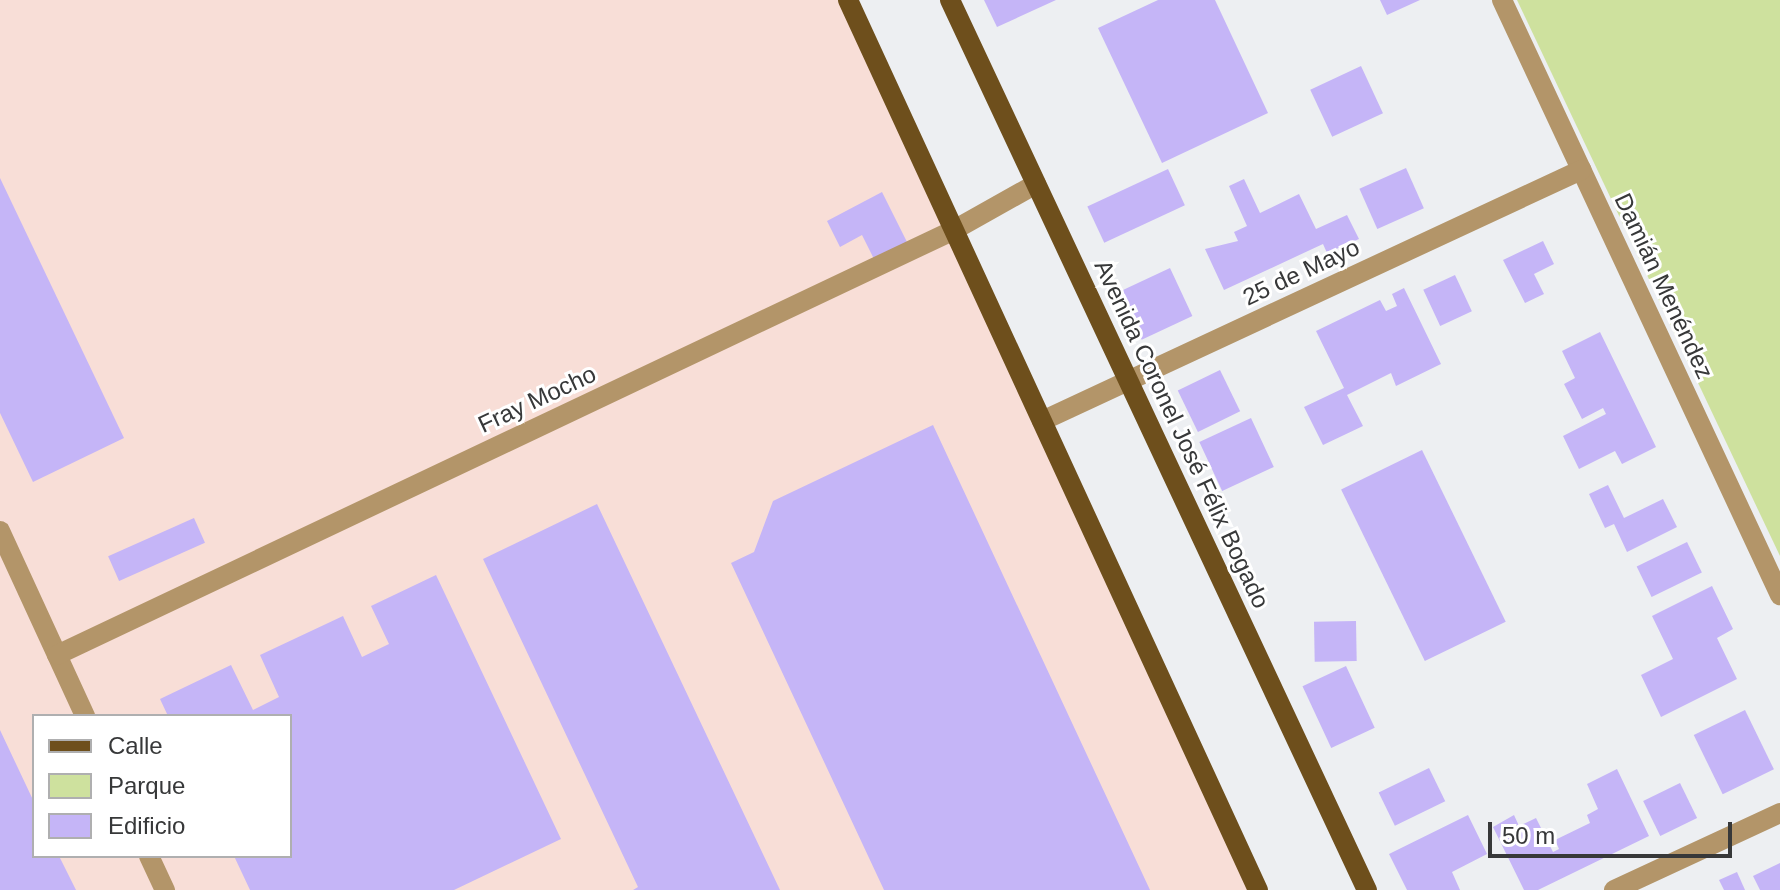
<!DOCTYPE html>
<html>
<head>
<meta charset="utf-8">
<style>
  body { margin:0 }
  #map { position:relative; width:1780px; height:890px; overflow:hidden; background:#edeff2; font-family:Helvetica,sans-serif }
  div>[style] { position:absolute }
  .industrial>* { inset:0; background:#f8ded7 }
  .green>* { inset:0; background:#cee19e }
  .building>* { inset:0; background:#c5b5f7; transform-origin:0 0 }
  .minor>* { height:20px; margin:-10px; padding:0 10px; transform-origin:10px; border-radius:10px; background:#b39569 }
  .major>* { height:20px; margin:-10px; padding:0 10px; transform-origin:10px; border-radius:10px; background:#6e4f1c }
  span { translate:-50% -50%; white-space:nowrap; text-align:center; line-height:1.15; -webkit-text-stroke:6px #fff; paint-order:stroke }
  .street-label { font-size:24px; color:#373839 }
  .legend { position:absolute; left:32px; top:714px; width:260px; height:144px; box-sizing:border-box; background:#fff; border:2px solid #afafb0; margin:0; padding:10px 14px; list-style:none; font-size:24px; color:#373839 }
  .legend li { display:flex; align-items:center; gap:16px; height:40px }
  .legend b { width:40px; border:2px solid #afafb0 }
  .scale { position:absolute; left:1488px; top:822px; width:244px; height:36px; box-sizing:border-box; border:4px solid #373839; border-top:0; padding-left:10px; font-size:24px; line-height:28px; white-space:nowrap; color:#373839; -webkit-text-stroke:6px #fff; paint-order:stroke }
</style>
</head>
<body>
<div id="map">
  <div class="industrial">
    <i style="clip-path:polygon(evenodd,0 0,848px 0,1258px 890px,0 890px,0 0,34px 716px,290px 716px,290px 856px,34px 856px,34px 716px)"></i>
  </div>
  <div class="green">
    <i style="clip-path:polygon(1517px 0,1780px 0,1780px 556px,1761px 516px)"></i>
  </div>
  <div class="building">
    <i style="clip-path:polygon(984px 0,1056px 0,997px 27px)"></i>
    <i style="clip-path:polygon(1158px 0,1215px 0,1268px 113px,1162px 163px,1098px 28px)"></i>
    <i style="clip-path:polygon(1380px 0,1420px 0,1387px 15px)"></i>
    <i style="left:1361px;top:66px;width:52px;height:56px;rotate:65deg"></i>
    <i style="left:1406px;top:168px;width:44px;height:51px;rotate:66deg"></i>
    <i style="left:1168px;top:169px;width:40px;height:89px;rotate:65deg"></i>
    <i style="clip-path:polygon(0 178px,124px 438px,33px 482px,0 413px)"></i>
    <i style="clip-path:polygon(1244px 179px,1260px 213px,1299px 194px,1316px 229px,1347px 215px,1359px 239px,1327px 253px,1323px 244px,1224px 290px,1205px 249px,1238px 241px,1234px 232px,1247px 226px,1229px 186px)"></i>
    <i style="clip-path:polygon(882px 192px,908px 244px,875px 261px,862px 235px,840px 247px,827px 221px)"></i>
    <i style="clip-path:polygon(1543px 241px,1554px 264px,1534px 274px,1544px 294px,1525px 303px,1503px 260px)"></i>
    <i style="left:1170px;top:268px;width:53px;height:56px;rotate:65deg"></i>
    <i style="left:1455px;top:275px;width:40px;height:35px;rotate:65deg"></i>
    <i style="clip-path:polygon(1404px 288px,1441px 364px,1396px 386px,1391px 373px,1347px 395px,1363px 426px,1323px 445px,1304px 407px,1344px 388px,1316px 331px,1380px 300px,1386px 311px,1397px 306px,1392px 294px)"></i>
    <i style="clip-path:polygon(1600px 332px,1656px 447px,1622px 464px,1615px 451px,1579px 469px,1563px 436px,1606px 414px,1603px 408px,1582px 419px,1564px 384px,1575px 378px,1562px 351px)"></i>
    <i style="left:1220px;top:370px;width:46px;height:47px;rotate:64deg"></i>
    <i style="left:1251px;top:418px;width:54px;height:57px;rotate:65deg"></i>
    <i style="clip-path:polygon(933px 425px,1150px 890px,884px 890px,731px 563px,754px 552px,773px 501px)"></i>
    <i style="left:1422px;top:450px;width:191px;height:90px;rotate:64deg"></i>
    <i style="clip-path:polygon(1608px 485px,1624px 518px,1663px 499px,1677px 527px,1627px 552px,1614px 524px,1605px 528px,1589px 494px)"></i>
    <i style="clip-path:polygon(597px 504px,753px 833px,780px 890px,633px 890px,638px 887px,483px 559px)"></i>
    <i style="left:194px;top:518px;width:27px;height:94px;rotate:66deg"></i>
    <i style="left:1687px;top:542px;width:34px;height:56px;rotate:64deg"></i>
    <i style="clip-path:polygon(436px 575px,561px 839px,454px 890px,250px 890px,234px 856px,290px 856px,290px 716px,168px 716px,160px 699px,231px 665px,253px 710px,279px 697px,260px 655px,343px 616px,362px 657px,389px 644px,371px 606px)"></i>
    <i style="clip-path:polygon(1712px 586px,1733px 629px,1717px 638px,1737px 679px,1661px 717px,1641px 675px,1673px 659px,1652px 616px)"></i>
    <i style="left:1356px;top:621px;width:40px;height:42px;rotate:89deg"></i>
    <i style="left:1346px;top:666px;width:68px;height:48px;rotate:65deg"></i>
    <i style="left:1745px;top:710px;width:66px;height:57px;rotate:64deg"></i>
    <i style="clip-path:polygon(0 730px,34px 802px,34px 856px,59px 856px,76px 890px,0 890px)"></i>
    <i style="left:1429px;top:768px;width:37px;height:56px;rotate:64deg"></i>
    <i style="clip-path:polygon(1617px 769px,1649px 836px,1538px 890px,1524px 890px,1493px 827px,1514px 815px,1519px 826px,1536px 818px,1553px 852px,1559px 849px,1555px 840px,1590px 823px,1587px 815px,1598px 809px,1587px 784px)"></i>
    <i style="left:1680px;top:783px;width:39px;height:41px;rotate:64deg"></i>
    <i style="clip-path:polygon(1468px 815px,1487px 854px,1452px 872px,1460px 890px,1407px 890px,1389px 854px)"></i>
    <i style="clip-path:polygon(1780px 863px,1780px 890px,1760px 890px,1753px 876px)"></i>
    <i style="clip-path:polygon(1737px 872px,1745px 890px,1724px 890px,1719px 880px)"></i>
  </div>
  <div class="minor">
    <i style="left:1502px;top:0;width:657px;rotate:64.96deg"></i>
    <i style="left:1042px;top:421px;width:595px;rotate:-24.97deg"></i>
    <i style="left:0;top:531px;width:204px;rotate:65.3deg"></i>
    <i style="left:57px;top:655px;width:993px;rotate:-25.35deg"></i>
    <i style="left:954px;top:230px;width:94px;rotate:-29.3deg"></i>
    <i style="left:149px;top:856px;width:38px;rotate:65deg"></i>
    <i style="left:1614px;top:890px;width:183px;rotate:-24.9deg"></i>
  </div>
  <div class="major">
    <i style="left:848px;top:0;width:980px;rotate:65.27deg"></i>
    <i style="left:950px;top:0;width:983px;rotate:64.9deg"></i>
  </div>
  <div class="street-label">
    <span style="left:1301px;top:272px;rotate:-25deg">25 de Mayo</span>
    <span style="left:1664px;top:286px;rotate:65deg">Damián Menéndez</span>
    <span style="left:537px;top:399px;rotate:-25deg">Fray Mocho</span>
    <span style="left:1182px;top:434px;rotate:65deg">Avenida Coronel José Félix Bogado</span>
  </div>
  <ul class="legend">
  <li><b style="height:10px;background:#6e4f1c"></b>Calle</li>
  <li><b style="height:22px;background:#cee19e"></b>Parque</li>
  <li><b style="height:22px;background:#c5b5f7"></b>Edificio</li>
  </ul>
  <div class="scale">50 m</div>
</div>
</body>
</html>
